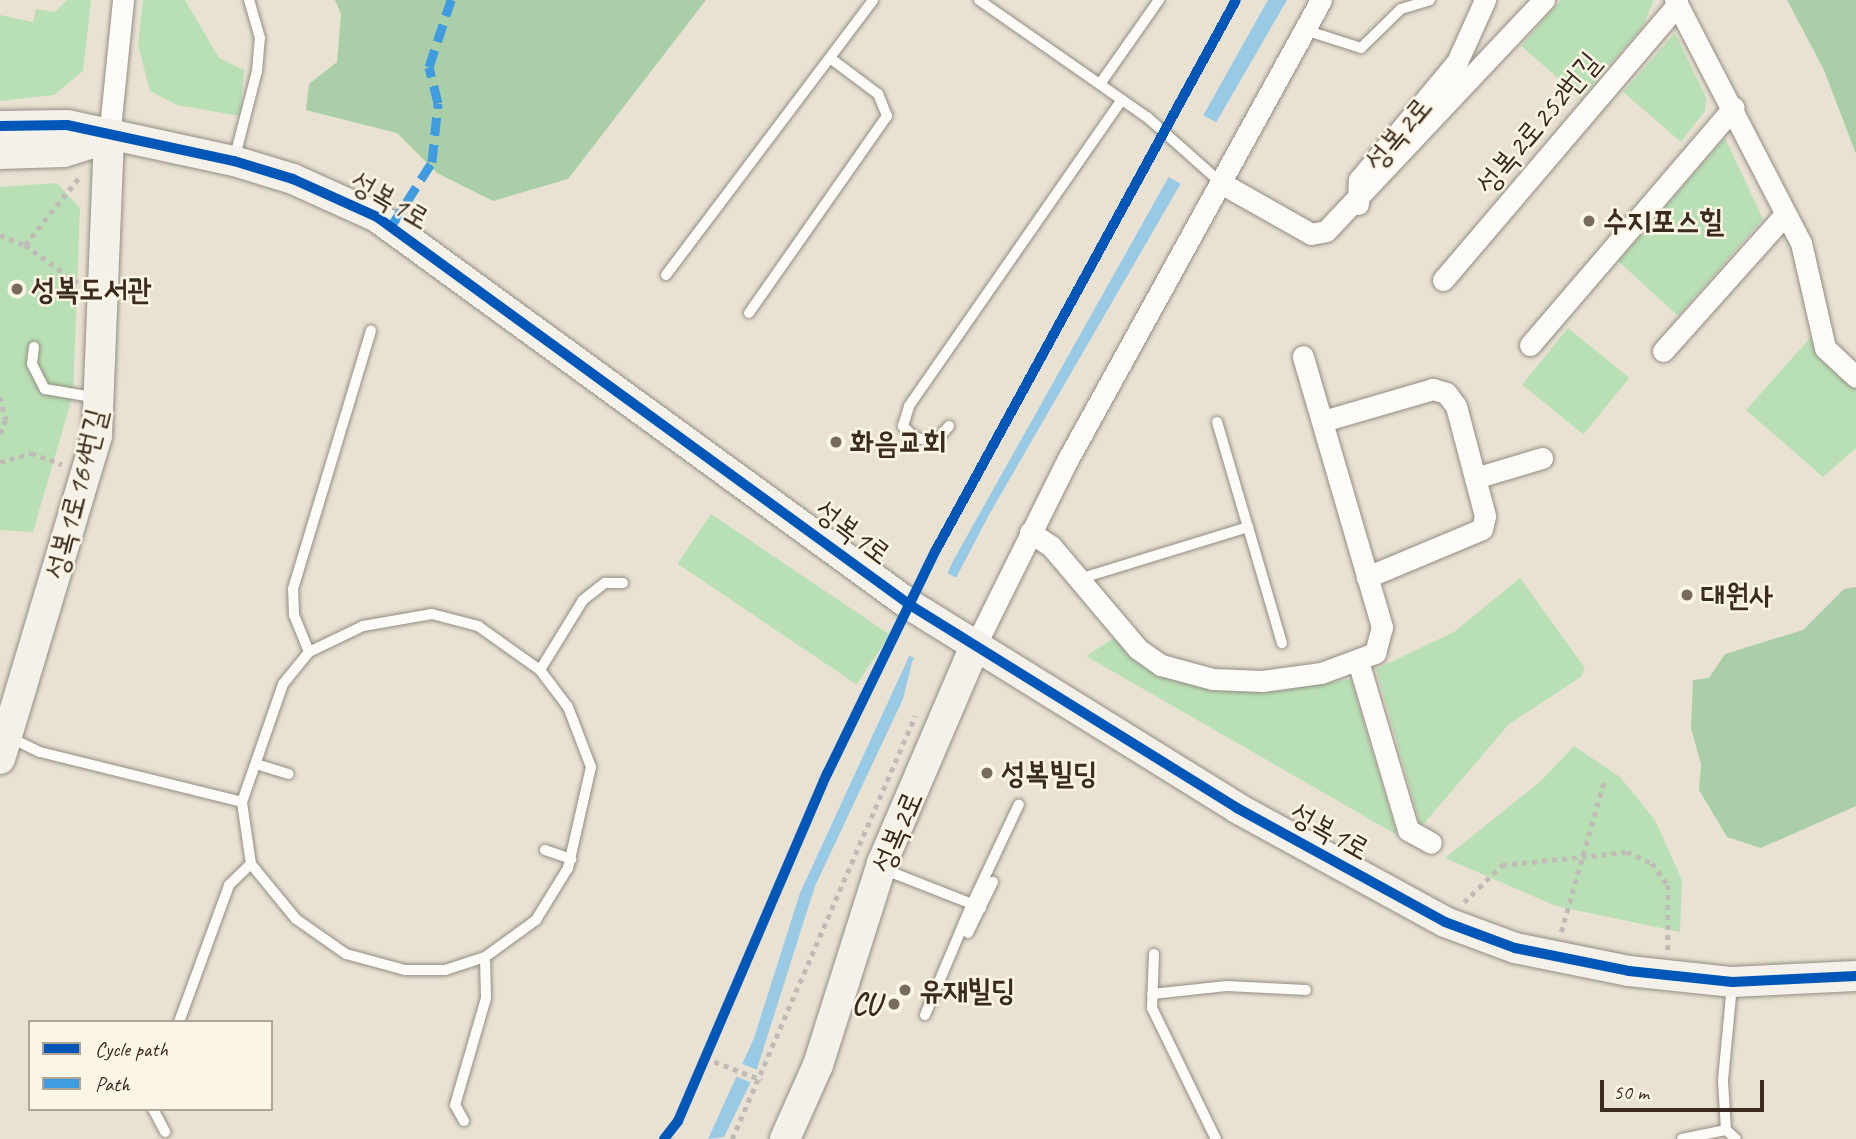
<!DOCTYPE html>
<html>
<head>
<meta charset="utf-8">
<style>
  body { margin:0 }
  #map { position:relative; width:1856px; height:1139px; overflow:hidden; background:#e9e2d3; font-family:Caveat,"Poor Story",sans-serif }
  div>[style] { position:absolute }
  .green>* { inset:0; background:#b9e0b5; transform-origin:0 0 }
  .forest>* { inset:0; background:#a9cea8 }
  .water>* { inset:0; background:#98cae6 }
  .pier>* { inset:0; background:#e9e2d3; transform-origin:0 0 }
  .path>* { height:4.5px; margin-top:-2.25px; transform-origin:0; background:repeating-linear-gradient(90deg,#bfbcb8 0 5px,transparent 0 10px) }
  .roads { filter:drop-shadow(0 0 2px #938d83) drop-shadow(0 0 2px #938d83) }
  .lane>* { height:10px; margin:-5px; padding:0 5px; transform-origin:5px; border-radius:5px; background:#fcfbf8 }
  .street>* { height:21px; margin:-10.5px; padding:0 10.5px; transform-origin:10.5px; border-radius:10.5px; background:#fcfbf8 }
  .secondary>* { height:30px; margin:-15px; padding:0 15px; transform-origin:15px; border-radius:15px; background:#f4f0ea }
  .quiet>* { height:9px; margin-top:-4.5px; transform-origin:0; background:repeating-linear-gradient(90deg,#3f9ce0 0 18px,transparent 0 27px) }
  .cycleway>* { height:10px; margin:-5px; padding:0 5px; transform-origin:5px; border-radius:5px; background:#0057b8 }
  .dots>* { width:19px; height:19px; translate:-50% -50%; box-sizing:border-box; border:4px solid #fcf5e5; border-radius:50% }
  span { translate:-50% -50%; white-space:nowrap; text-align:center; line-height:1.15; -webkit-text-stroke:5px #fcf5e5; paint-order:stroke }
  .street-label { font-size:30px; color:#3b2a1e }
  .poi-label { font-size:30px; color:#3b2a1e; font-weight:700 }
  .left { translate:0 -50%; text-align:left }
  .right { translate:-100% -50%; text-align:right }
  .legend { position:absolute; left:28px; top:1020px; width:245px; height:91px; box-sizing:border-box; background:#fcf5e5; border:2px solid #afa495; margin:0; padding:9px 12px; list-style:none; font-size:21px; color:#3b2a1e }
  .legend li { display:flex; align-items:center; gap:14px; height:35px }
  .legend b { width:35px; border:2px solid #afa495 }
  .scale { position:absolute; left:1600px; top:1080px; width:164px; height:32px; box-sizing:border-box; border:4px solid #3b2a1e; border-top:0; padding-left:9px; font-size:21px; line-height:24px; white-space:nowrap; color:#3b2a1e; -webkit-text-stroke:5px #fcf5e5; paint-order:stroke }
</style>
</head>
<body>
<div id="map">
  <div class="green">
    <i style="clip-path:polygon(67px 0,91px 0,83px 71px,54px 95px,0 101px,0 15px,33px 22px,36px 9px,55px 12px)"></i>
    <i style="clip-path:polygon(143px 0,185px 0,219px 58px,244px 70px,240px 116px,177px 105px,150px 91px,138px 45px)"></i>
    <i style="clip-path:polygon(1561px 0,1654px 0,1642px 28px,1581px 98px,1521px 46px)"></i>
    <i style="clip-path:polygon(1675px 33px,1706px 97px,1705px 111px,1681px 142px,1623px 92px)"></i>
    <i style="clip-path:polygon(1725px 138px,1763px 219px,1678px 316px,1618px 261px)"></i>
    <i style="clip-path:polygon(57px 183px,80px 208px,73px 394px,33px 532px,0 530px,0 187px)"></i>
    <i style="left:1568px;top:328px;width:79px;height:73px;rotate:39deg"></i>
    <i style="clip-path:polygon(1810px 338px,1820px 359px,1856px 390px,1856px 448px,1823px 477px,1746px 410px)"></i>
    <i style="left:711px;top:514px;width:216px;height:60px;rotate:34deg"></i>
    <i style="clip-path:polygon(1520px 578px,1585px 668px,1581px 677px,1509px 724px,1421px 827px,1376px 669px,1454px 632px)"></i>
    <i style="clip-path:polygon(1114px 638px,1133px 655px,1210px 687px,1277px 691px,1351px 679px,1397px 835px,1086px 656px)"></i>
    <i style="clip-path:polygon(1574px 746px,1620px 777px,1655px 820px,1682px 880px,1680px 932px,1556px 906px,1445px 858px,1541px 781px)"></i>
  </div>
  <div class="forest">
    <i style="clip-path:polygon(335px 0,706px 0,568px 179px,493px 201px,437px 173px,397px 133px,306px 110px,309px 84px,337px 62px,341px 14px)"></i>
    <i style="clip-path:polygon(1787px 0,1856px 0,1856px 154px,1824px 70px)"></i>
    <i style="clip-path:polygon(1856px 587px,1856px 806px,1761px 848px,1727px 837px,1699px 790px,1701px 764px,1691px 728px,1693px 680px,1709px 678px,1725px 654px,1803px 630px,1844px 589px)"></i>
  </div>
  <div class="water">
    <i style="clip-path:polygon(1268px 0,1287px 0,990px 513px,912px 662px,903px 699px,815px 886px,757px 1069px,724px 1137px,708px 1139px,754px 1038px,800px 893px,953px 561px)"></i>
  </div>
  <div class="pier">
    <i style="left:1201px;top:114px;width:18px;height:71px;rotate:29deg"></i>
    <i style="clip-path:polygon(944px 571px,960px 580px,918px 660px,906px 654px)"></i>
    <i style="left:740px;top:1063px;width:22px;height:14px;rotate:22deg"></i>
  </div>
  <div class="path">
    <i style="left:0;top:235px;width:27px;rotate:22deg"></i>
    <i style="left:25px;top:245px;width:90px;rotate:-51.3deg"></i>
    <i style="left:25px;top:245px;width:65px;rotate:35.6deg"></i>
    <i style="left:0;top:397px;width:24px;rotate:75deg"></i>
    <i style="left:6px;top:420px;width:16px;rotate:112deg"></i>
    <i style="left:0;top:462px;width:32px;rotate:-16deg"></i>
    <i style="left:31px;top:453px;width:33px;rotate:20deg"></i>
    <i style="left:1464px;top:902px;width:53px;rotate:-44.2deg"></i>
    <i style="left:1502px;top:865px;width:126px;rotate:-5.9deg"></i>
    <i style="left:1627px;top:852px;width:27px;rotate:24deg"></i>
    <i style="left:1652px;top:863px;width:27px;rotate:54deg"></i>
    <i style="left:1668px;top:885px;width:65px;rotate:90deg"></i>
    <i style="left:1561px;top:932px;width:157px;rotate:-74.1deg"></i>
    <i style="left:705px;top:1058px;width:61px;rotate:21.1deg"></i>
    <i style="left:732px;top:1139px;width:461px;rotate:-66.6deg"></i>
  </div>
  <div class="roads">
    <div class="lane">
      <i style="left:979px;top:0;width:205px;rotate:34.9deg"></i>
      <i style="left:1147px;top:117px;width:99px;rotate:41.7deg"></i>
      <i style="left:1305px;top:30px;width:59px;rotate:17.8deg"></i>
      <i style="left:1361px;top:48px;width:56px;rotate:-44.3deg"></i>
      <i style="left:1401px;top:9px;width:30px;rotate:-17deg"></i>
      <i style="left:1100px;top:84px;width:103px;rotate:-54.9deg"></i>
      <i style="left:234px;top:160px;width:92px;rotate:-75.5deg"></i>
      <i style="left:257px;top:71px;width:33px;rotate:-85deg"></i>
      <i style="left:260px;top:38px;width:40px;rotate:-106deg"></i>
      <i style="left:666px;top:275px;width:344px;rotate:-53deg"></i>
      <i style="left:749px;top:313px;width:241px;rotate:-55deg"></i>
      <i style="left:887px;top:116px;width:24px;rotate:-112deg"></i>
      <i style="left:878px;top:94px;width:60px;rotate:-143.1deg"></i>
      <i style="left:34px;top:347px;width:17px;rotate:97deg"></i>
      <i style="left:32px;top:364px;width:28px;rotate:63deg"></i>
      <i style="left:45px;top:389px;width:54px;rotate:9.6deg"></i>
      <i style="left:1217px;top:422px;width:109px;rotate:73.6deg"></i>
      <i style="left:949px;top:426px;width:21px;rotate:131deg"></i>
      <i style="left:935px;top:442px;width:22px;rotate:-167deg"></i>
      <i style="left:914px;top:437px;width:16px;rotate:-135deg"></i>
      <i style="left:903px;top:426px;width:21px;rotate:-73deg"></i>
      <i style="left:909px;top:406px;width:373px;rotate:-55.2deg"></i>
      <i style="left:1079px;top:579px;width:177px;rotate:-17.1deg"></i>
      <i style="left:1248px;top:527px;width:121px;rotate:73.7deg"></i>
      <i style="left:432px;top:614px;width:48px;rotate:14.6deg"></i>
      <i style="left:478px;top:626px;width:76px;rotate:35.4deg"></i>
      <i style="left:540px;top:670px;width:46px;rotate:52.9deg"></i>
      <i style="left:568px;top:707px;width:64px;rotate:69deg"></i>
      <i style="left:591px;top:767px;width:104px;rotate:102.8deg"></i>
      <i style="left:568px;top:868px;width:61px;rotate:121.6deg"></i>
      <i style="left:536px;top:920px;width:63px;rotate:144deg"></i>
      <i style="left:485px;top:957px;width:42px;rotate:162deg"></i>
      <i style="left:445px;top:970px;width:40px;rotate:180deg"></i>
      <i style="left:405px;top:970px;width:61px;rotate:-164.8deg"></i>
      <i style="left:346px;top:954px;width:61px;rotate:-145deg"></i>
      <i style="left:296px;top:919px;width:71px;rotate:-129.3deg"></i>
      <i style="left:251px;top:864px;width:63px;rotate:-98.3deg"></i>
      <i style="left:242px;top:802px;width:125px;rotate:-70.8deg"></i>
      <i style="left:283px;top:684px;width:41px;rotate:-50.9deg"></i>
      <i style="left:309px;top:652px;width:60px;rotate:-25.7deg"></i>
      <i style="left:363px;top:626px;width:70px;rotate:-9.9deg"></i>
      <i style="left:309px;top:652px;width:40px;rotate:-112deg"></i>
      <i style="left:294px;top:615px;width:26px;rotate:-92deg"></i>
      <i style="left:293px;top:589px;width:270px;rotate:-73.2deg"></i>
      <i style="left:540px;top:670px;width:82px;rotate:-58.4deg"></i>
      <i style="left:583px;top:600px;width:28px;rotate:-38deg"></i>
      <i style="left:605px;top:583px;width:18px"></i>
      <i style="left:9px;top:737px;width:34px;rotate:26deg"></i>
      <i style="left:40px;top:752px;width:208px;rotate:13.9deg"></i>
      <i style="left:256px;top:764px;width:34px;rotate:17deg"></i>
      <i style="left:545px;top:850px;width:28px;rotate:19deg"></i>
      <i style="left:883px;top:869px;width:96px;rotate:21.5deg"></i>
      <i style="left:972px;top:904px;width:110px;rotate:-64.8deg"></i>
      <i style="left:968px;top:933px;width:57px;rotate:-63.9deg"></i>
      <i style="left:1154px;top:954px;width:54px;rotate:92.1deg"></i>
      <i style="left:1152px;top:1008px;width:146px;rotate:64deg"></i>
      <i style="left:1732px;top:985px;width:96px;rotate:95.4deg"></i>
      <i style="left:1723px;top:1081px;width:49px;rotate:86.5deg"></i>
      <i style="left:1726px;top:1130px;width:13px;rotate:42deg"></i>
      <i style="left:1152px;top:994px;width:75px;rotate:-6.1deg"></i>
      <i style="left:1227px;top:986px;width:79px;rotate:2.9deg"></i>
      <i style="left:925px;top:1015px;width:121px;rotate:-67.1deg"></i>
      <i style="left:972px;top:904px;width:10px;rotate:24deg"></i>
      <i style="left:179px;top:1022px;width:146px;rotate:-69.9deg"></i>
      <i style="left:229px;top:885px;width:30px;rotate:-44deg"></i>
      <i style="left:153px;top:1109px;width:26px;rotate:62deg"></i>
      <i style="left:464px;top:1121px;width:18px;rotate:-119deg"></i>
      <i style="left:455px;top:1105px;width:111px;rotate:-73.8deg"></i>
      <i style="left:486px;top:998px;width:41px;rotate:-91.4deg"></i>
      <i style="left:1682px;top:1139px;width:45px;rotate:-11.6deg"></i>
    </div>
    <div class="street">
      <i style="left:1675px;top:0;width:274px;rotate:62.6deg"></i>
      <i style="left:1801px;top:243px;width:108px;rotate:77.1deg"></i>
      <i style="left:1825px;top:348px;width:42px;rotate:43.1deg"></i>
      <i style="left:109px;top:138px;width:139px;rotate:-84.2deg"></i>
      <i style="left:1221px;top:183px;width:103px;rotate:29.5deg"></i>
      <i style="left:1311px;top:234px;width:15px;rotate:-11deg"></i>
      <i style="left:1326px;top:231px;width:318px;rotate:-46.7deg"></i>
      <i style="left:1358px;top:204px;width:24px;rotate:-88deg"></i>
      <i style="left:1359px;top:180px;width:153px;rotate:-50.3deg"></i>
      <i style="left:1457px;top:62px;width:68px;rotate:-65.7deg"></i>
      <i style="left:1443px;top:280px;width:362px;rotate:-49.6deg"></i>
      <i style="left:1530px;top:345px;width:313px;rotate:-49.4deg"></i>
      <i style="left:1663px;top:351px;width:180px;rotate:-48.2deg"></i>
      <i style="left:1323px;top:421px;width:115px;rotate:-16.2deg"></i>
      <i style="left:1433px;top:389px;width:14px;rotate:17deg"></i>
      <i style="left:1446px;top:393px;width:16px;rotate:52deg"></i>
      <i style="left:1456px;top:406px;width:114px;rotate:75.2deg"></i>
      <i style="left:1485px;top:516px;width:13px;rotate:103deg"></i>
      <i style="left:1482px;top:529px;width:125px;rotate:157.3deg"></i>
      <i style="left:1475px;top:478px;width:70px;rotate:-16.6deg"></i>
      <i style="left:1030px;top:532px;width:25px;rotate:34deg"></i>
      <i style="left:1051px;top:546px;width:135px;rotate:49.8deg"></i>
      <i style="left:1138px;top:649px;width:28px;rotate:35deg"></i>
      <i style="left:1161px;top:665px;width:54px;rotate:15.1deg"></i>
      <i style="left:1213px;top:679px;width:49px;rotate:2.3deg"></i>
      <i style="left:1262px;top:681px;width:60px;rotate:-7.7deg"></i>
      <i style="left:1321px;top:673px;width:58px;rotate:-20.3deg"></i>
      <i style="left:1375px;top:653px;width:27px;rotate:-75deg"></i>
      <i style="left:1382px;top:627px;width:282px;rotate:-106.3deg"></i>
      <i style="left:975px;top:646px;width:209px;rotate:-63.6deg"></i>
      <i style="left:1068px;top:459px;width:524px;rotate:-61.14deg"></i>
      <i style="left:1358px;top:661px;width:176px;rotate:73.5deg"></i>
      <i style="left:1408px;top:830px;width:26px;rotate:29deg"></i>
    </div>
    <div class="secondary">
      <i style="left:0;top:126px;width:67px;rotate:-0.9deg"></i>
      <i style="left:67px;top:125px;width:171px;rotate:12.2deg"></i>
      <i style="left:234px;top:161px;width:62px;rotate:17deg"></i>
      <i style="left:293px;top:179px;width:92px;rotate:24.3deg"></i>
      <i style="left:377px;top:217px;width:659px;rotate:36.05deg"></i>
      <i style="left:910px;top:605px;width:385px;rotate:31.8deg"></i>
      <i style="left:1237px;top:808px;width:237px;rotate:28.7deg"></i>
      <i style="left:1445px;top:922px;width:75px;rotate:20.4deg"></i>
      <i style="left:1515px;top:948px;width:116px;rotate:11.4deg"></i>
      <i style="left:1629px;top:971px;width:104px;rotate:6.1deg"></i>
      <i style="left:1732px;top:982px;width:124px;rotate:-2.8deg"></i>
      <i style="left:0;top:154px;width:64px;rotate:-1.8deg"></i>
      <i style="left:64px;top:152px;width:47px;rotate:-17.3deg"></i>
      <i style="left:0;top:759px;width:338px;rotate:-73.3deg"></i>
      <i style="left:97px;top:435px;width:297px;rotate:-87.7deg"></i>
      <i style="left:785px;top:1139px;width:81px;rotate:-66deg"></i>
      <i style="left:818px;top:1065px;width:212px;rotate:-72.4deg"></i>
      <i style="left:882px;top:863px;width:236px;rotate:-66.8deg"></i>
    </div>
  </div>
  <div class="quiet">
    <i style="left:392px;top:225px;width:75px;rotate:-57.6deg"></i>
    <i style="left:432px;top:162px;width:59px;rotate:-84.2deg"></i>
    <i style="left:438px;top:103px;width:37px;rotate:-104deg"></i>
    <i style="left:429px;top:67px;width:71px;rotate:-71.8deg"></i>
  </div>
  <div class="cycleway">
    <i style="left:0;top:126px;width:67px;rotate:-0.9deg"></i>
    <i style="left:67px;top:125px;width:171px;rotate:12.2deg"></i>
    <i style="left:234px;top:161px;width:62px;rotate:17deg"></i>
    <i style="left:293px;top:179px;width:92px;rotate:24.3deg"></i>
    <i style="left:377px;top:217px;width:659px;rotate:36.05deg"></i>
    <i style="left:910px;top:605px;width:385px;rotate:31.8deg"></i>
    <i style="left:1237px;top:808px;width:237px;rotate:28.7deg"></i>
    <i style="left:1445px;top:922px;width:75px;rotate:20.4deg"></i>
    <i style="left:1515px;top:948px;width:116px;rotate:11.4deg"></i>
    <i style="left:1629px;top:971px;width:104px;rotate:6.1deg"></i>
    <i style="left:1732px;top:982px;width:124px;rotate:-2.8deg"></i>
    <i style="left:664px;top:1139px;width:23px;rotate:-52deg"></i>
    <i style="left:678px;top:1121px;width:378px;rotate:-66.8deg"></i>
    <i style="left:827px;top:774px;width:249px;rotate:-64.1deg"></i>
    <i style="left:936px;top:550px;width:626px;rotate:-61.39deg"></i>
  </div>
  <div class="dots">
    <i style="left:1589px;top:221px;background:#786a5d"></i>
    <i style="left:17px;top:289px;background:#786a5d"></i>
    <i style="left:836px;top:442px;background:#786a5d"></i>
    <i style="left:1687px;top:595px;background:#786a5d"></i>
    <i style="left:987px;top:773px;background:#786a5d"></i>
    <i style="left:905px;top:990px;background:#786a5d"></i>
    <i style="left:894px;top:1004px;background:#786a5d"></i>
  </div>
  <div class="street-label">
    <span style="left:1538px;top:123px;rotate:-50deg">성복2로252번길</span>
    <span style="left:1398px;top:134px;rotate:-50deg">성복2로</span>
    <span style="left:390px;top:200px;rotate:30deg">성복1로</span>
    <span style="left:76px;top:494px;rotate:-76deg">성복1로164번길</span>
    <span style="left:853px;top:532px;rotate:37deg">성복1로</span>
    <span style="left:1330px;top:831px;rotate:29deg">성복1로</span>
    <span style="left:897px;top:832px;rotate:-67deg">성복2로</span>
  </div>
  <div class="poi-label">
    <span class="left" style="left:1603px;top:221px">수지포스힐</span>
    <span class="left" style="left:31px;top:289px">성복도서관</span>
    <span class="left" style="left:850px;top:442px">화음교회</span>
    <span class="left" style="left:1701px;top:595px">대원사</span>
    <span class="left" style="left:1001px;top:773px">성복빌딩</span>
    <span class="left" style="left:919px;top:990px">유재빌딩</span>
    <span class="right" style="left:880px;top:1004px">CU</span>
  </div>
  <ul class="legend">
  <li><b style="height:9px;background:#0057b8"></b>Cycle path</li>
  <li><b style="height:9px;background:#3f9ce0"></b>Path</li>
  </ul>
  <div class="scale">50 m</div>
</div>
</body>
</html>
